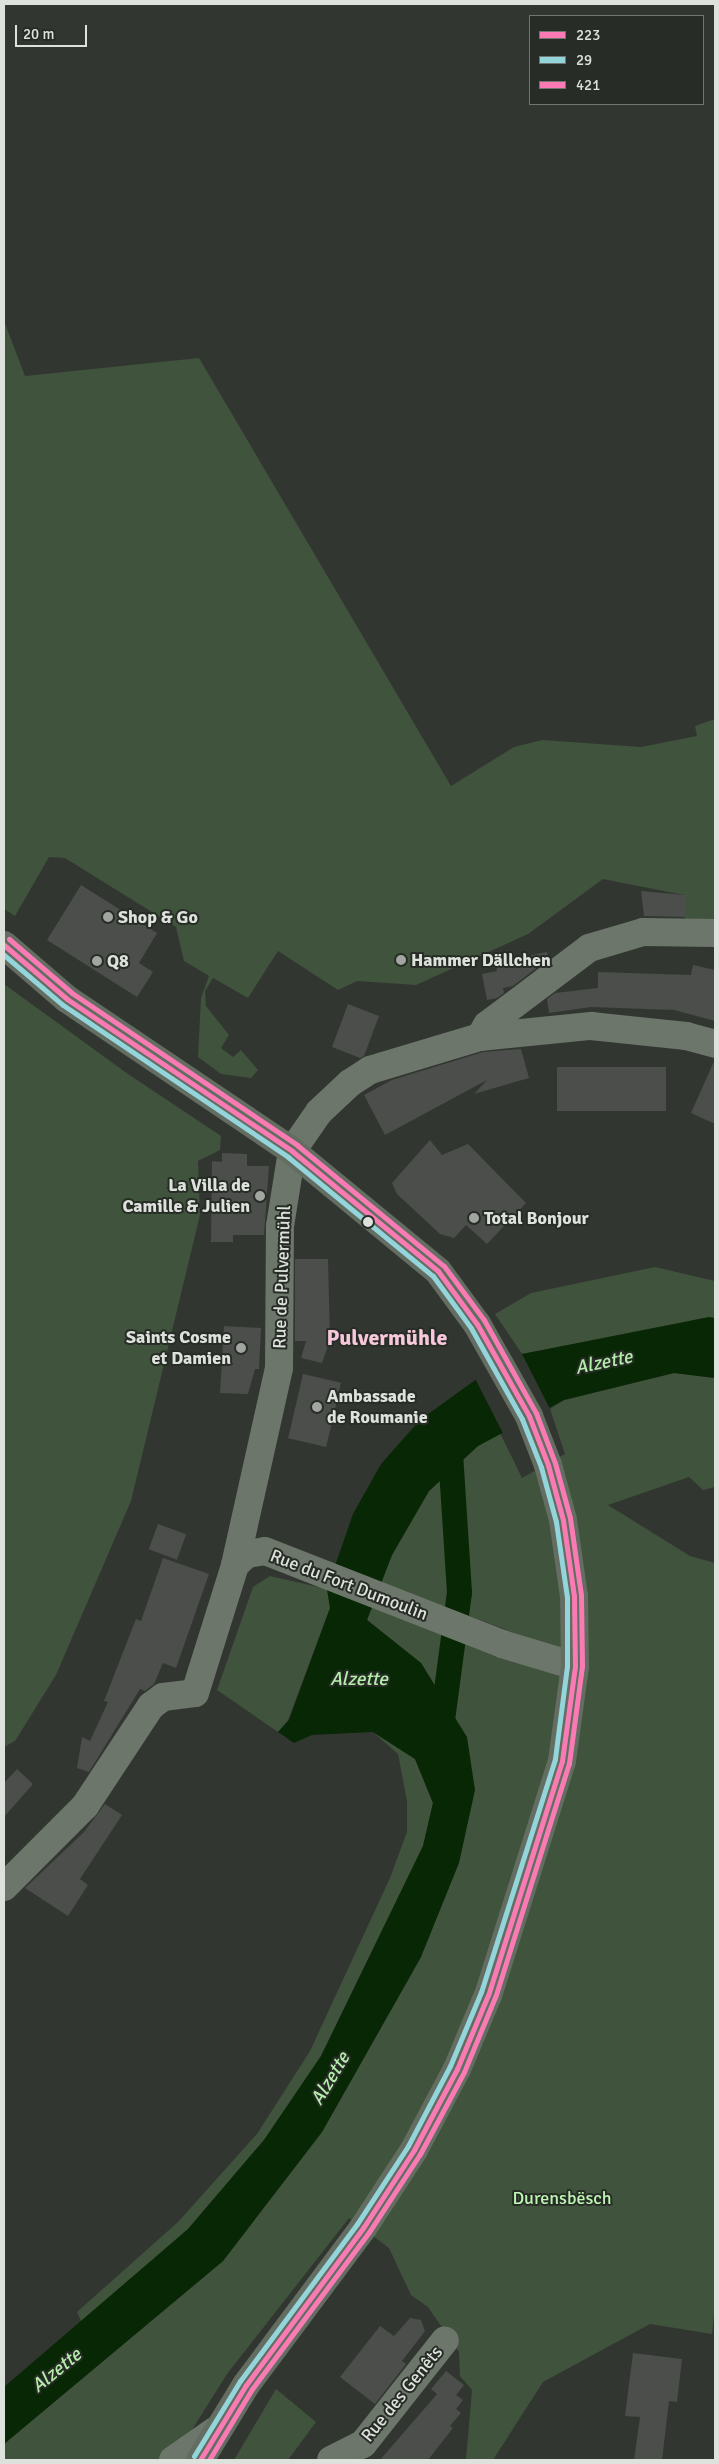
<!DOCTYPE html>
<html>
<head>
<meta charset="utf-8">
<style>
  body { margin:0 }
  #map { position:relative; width:719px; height:2464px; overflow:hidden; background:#323631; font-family:Signika,sans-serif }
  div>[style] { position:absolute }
  .green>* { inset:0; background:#40533c }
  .water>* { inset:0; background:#082704 }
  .pier>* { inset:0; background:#323631; transform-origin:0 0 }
  .canal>* { height:25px; margin:-12.5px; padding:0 12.5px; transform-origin:12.5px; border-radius:12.5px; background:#082704 }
  .building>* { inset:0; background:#4b4e4a; transform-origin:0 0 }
  .minor>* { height:28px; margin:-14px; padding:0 14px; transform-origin:14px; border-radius:14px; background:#6c766a }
  .major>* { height:28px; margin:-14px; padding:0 14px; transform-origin:14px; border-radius:14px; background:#636d61 }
  .bus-1>* { height:5px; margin:-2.5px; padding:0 2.5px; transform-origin:2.5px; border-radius:2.5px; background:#fa7bb4 }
  .bus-2>* { height:5px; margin:-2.5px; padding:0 2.5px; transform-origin:2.5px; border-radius:2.5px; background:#93d5da }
  .bus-3>* { height:5px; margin:-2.5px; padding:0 2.5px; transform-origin:2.5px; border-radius:2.5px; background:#fa7bb4 }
  .dots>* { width:14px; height:14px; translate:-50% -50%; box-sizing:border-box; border:2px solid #272d26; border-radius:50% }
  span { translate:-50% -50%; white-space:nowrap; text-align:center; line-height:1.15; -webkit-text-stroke:4px #272d26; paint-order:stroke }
  .poi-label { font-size:18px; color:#dde2dc; font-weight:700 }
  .left { translate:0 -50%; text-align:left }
  .right { translate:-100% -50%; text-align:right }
  .street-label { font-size:18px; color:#dde2dc }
  .park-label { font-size:18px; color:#bdf5b2 }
  .water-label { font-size:19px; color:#b5edaa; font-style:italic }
  .district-label { font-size:22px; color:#f7c7dc; font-weight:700 }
  .frame { position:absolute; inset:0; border:5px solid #dde2dc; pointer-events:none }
  .legend { position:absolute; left:529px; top:15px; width:175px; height:90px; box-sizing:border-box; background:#272d26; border:1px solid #70756f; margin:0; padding:6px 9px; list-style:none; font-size:15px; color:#dde2dc }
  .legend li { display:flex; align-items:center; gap:10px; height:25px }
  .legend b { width:25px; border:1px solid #70756f }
  .scale { position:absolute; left:15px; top:25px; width:72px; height:22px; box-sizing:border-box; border:2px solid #dde2dc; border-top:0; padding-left:6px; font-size:15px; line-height:18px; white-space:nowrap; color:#dde2dc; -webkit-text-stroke:4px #272d26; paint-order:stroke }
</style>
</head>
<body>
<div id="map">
  <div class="green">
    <i style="clip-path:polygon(4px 321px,25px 376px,199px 358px,451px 786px,514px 747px,542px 740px,641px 747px,697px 736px,695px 726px,715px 719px,715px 929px,685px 924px,684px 895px,603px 879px,528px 934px,416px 985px,357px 981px,338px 990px,278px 951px,248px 998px,213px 978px,205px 991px,206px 1006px,229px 1035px,221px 1048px,233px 1057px,241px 1050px,258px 1070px,251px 1078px,221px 1074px,198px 1057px,201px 998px,209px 976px,184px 961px,176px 927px,65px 858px,49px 857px,15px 916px,4px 909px)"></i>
    <i style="clip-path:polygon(4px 984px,128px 1074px,221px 1136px,220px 1150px,198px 1161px,200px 1215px,131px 1501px,56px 1675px,15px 1741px,4px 1747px)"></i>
    <i style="clip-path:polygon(655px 1267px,715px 1281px,715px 1318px,522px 1354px,495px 1314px,531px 1293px)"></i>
    <i style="clip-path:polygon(674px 1373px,715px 1378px,715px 1487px,703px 1490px,689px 1477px,608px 1505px,690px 1556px,715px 1563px,715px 2304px,712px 2334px,650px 2324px,543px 2382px,493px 2460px,466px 2460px,472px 2390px,460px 2376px,459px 2352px,428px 2307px,411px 2295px,389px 2248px,349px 2218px,227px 2374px,173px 2460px,4px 2460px,4px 2444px,223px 2261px,322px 2132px,421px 1957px,466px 1737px,421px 1663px,367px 1620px,372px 1607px,497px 1657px,507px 1630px,381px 1583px,392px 1555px,429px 1491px,478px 1446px,500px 1433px,522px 1478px,565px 1454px,550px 1409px,564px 1400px)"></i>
    <i style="clip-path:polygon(270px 1576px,327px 1589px,330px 1608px,288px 1720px,278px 1732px,217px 1690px,253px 1587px)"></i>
    <i style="clip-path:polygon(373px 1732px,415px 1759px,433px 1803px,423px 1846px,321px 2056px,264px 2140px,188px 2229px,82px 2323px,77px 2312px,178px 2222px,257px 2134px,310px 2051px,390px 1878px,407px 1832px,407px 1801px,398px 1754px)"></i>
    <i style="clip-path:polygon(276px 2389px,316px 2422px,288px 2460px,234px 2460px)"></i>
  </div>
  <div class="water">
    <i style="clip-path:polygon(709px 1317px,715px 1318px,715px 1378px,674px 1373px,564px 1400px,478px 1446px,429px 1491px,392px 1555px,367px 1620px,421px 1663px,467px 1737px,475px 1790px,459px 1863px,421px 1957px,322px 2132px,223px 2261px,4px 2444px,4px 2387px,188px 2229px,264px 2140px,321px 2056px,423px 1846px,433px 1803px,415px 1759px,373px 1732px,312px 1735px,294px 1743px,278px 1732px,289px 1720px,330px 1608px,327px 1589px,353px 1514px,381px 1464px,420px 1420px,478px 1378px,522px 1354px)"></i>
  </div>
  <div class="pier">
    <i style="left:521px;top:1352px;width:66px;height:53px;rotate:63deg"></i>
  </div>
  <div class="canal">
    <i style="left:441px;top:1727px;width:136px;rotate:-82.4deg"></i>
    <i style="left:459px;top:1592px;width:155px;rotate:-93.7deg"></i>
  </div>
  <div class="building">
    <i style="clip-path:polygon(81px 885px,157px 933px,139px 963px,153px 972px,137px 997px,47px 940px)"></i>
    <i style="clip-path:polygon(641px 891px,685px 895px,685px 917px,644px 916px)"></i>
    <i style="clip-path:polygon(547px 952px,548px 959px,513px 986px,503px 988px,504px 993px,497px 998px,487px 1000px,482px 974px,497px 971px,496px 962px)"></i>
    <i style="clip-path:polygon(693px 965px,715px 970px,715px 1021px,674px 1010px,591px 1007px,549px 1013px,547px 999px,555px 993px,598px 988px,598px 972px,691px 975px)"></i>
    <i style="clip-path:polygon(348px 1004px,379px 1016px,364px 1056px,360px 1058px,332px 1047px)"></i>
    <i style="clip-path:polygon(521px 1049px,529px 1078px,474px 1094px,487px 1080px,385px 1135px,364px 1095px,392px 1080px,483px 1052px)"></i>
    <i style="clip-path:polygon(715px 1059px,715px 1124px,691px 1113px)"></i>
    <i style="left:557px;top:1067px;width:109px;height:44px"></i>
    <i style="clip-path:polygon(430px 1140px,442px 1155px,468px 1144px,526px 1203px,487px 1244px,466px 1225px,454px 1238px,440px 1234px,397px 1194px,392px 1183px)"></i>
    <i style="clip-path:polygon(222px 1153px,247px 1154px,247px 1166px,269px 1166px,264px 1235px,233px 1235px,233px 1242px,211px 1242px,212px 1161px,222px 1162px)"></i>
    <i style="clip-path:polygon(295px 1259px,328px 1259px,330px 1340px,322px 1363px,301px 1358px,306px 1341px,295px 1341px)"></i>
    <i style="clip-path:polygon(224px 1326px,261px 1328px,259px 1369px,255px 1369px,248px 1394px,220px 1393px)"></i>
    <i style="left:303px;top:1374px;width:39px;height:66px;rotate:13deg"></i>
    <i style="left:158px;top:1524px;width:30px;height:27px;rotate:20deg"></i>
    <i style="clip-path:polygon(163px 1558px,209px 1574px,176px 1668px,163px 1663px,154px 1684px,145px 1691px,140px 1689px,89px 1772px,77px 1768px,82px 1737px,90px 1741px,108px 1702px,104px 1701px,136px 1619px,141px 1621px)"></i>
    <i style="clip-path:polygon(17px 1769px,33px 1784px,4px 1817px,4px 1783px)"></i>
    <i style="clip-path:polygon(105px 1804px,122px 1815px,80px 1879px,88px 1885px,68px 1916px,25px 1888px,84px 1832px)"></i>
    <i style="clip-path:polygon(410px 2318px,421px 2320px,425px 2331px,402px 2361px,406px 2364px,375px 2404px,340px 2377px,380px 2326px,394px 2336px)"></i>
    <i style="clip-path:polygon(633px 2353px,682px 2359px,677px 2402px,669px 2401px,662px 2460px,634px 2460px,640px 2417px,625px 2416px)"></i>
    <i style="clip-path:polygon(446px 2371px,464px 2385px,456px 2395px,463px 2400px,456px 2409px,461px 2413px,450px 2426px,453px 2428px,428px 2460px,380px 2460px,437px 2394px,431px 2389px)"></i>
  </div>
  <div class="minor">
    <i style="left:480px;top:1037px;width:14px;rotate:-60deg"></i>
    <i style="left:487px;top:1025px;width:128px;rotate:-37deg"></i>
    <i style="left:589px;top:948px;width:56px;rotate:-16.5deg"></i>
    <i style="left:643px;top:932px;width:72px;rotate:0.8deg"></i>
    <i style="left:235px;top:1565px;width:16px;rotate:-43deg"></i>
    <i style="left:247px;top:1554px;width:18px;rotate:-9deg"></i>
    <i style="left:265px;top:1551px;width:255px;rotate:21.4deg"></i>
    <i style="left:502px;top:1644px;width:76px;rotate:16.8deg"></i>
    <i style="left:4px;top:1887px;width:115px;rotate:-45deg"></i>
    <i style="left:85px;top:1806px;width:120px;rotate:-56.6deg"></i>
    <i style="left:151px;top:1706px;width:15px;rotate:-37deg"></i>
    <i style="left:163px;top:1697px;width:32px;rotate:-7deg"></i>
    <i style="left:195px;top:1693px;width:134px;rotate:-72.6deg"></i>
    <i style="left:235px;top:1565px;width:202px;rotate:-77.4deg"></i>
    <i style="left:279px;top:1368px;width:142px;rotate:-89.6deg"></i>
    <i style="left:280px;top:1226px;width:76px;rotate:-80.9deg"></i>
    <i style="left:292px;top:1151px;width:47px;rotate:-55.3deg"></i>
    <i style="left:319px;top:1112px;width:42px;rotate:-43.1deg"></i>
    <i style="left:350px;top:1083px;width:24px;rotate:-33deg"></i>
    <i style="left:370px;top:1070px;width:115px;rotate:-16.7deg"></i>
    <i style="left:480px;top:1037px;width:112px;rotate:-5.7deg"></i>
    <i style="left:591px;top:1026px;width:96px;rotate:6deg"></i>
    <i style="left:686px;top:1036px;width:30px;rotate:15deg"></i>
    <i style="left:173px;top:2460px;width:52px;rotate:-34.9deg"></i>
    <i style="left:331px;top:2460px;width:36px;rotate:-27deg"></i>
    <i style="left:363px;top:2444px;width:132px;rotate:-51.7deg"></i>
  </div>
  <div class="major">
    <i style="left:4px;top:945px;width:83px;rotate:40.6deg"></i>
    <i style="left:67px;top:999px;width:272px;rotate:34deg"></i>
    <i style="left:292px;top:1151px;width:189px;rotate:39.4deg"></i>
    <i style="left:438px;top:1271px;width:66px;rotate:53.7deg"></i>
    <i style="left:477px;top:1324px;width:106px;rotate:60.5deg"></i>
    <i style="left:529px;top:1416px;width:53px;rotate:68.8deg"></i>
    <i style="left:548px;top:1465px;width:57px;rotate:74.7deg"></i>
    <i style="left:563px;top:1520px;width:77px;rotate:81.8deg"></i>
    <i style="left:574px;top:1596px;width:70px;rotate:89.2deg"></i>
    <i style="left:575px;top:1666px;width:96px;rotate:97.8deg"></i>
    <i style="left:562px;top:1761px;width:245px;rotate:107.5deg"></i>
    <i style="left:488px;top:1995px;width:80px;rotate:112.7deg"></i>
    <i style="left:457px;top:2069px;width:92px;rotate:118deg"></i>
    <i style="left:414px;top:2150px;width:93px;rotate:123.2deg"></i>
    <i style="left:363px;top:2228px;width:196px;rotate:126.7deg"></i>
    <i style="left:246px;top:2385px;width:88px;rotate:121.5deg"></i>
  </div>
  <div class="bus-1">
    <i style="left:4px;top:945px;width:83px;rotate:40.6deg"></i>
    <i style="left:67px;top:999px;width:272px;rotate:34deg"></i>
    <i style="left:292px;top:1151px;width:189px;rotate:39.4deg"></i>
    <i style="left:438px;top:1271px;width:66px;rotate:53.7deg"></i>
    <i style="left:477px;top:1324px;width:106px;rotate:60.5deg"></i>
    <i style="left:529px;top:1416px;width:53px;rotate:68.8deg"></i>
    <i style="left:548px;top:1465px;width:57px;rotate:74.7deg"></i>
    <i style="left:563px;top:1520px;width:77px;rotate:81.8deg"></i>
    <i style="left:574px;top:1596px;width:70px;rotate:89.2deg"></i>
    <i style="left:575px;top:1666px;width:96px;rotate:97.8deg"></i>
    <i style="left:562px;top:1761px;width:245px;rotate:107.5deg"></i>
    <i style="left:488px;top:1995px;width:80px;rotate:112.7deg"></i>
    <i style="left:457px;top:2069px;width:92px;rotate:118deg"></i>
    <i style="left:414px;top:2150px;width:93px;rotate:123.2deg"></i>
    <i style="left:363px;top:2228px;width:196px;rotate:126.7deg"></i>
    <i style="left:246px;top:2385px;width:88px;rotate:121.5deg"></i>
  </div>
  <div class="bus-2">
    <i style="left:4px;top:955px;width:77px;rotate:40.3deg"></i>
    <i style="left:63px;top:1005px;width:272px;rotate:34deg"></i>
    <i style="left:288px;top:1157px;width:188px;rotate:39.4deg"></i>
    <i style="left:433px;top:1276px;width:64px;rotate:53.8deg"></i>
    <i style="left:471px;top:1328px;width:104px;rotate:60.7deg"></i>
    <i style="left:522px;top:1419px;width:52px;rotate:68.4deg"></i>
    <i style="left:541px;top:1467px;width:57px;rotate:74.7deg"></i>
    <i style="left:556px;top:1522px;width:76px;rotate:81.7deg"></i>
    <i style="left:567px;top:1597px;width:69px;rotate:90deg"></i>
    <i style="left:567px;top:1666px;width:94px;rotate:97.4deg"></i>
    <i style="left:555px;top:1759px;width:244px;rotate:107.6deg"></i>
    <i style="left:481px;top:1992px;width:80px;rotate:112.7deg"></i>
    <i style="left:450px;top:2066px;width:90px;rotate:117.7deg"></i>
    <i style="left:408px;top:2146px;width:93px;rotate:123.2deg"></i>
    <i style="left:357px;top:2224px;width:196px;rotate:126.7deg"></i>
    <i style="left:240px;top:2381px;width:88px;rotate:121.5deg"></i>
  </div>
  <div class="bus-3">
    <i style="left:9px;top:939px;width:83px;rotate:40.6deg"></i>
    <i style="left:72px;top:993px;width:272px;rotate:34deg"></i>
    <i style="left:297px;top:1145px;width:190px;rotate:39.5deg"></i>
    <i style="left:444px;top:1266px;width:67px;rotate:53.5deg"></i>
    <i style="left:484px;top:1320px;width:107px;rotate:60.8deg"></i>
    <i style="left:536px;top:1413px;width:53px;rotate:69.2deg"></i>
    <i style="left:555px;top:1463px;width:57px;rotate:74.7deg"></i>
    <i style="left:570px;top:1518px;width:78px;rotate:81.9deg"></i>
    <i style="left:581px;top:1595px;width:71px;rotate:89.2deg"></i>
    <i style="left:582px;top:1666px;width:98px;rotate:97.6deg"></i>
    <i style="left:569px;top:1763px;width:245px;rotate:107.5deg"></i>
    <i style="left:495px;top:1997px;width:81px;rotate:112.5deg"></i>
    <i style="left:464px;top:2072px;width:93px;rotate:118.2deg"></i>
    <i style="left:420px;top:2154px;width:93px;rotate:123.2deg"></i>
    <i style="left:369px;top:2232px;width:196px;rotate:126.7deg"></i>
    <i style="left:252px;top:2389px;width:83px;rotate:121.2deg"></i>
  </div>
  <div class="dots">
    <i style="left:108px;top:917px;background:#a1a6a0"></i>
    <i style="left:401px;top:960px;background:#a1a6a0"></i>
    <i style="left:97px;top:961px;background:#a1a6a0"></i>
    <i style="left:260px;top:1196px;background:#a1a6a0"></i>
    <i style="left:474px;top:1218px;background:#a1a6a0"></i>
    <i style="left:368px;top:1222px;background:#dde2dc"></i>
    <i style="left:241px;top:1348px;background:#a1a6a0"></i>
    <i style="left:317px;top:1407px;background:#a1a6a0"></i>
  </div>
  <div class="poi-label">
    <span class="left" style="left:118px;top:917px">Shop &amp; Go</span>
    <span class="left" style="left:411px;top:960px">Hammer Dällchen</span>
    <span class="left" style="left:107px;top:961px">Q8</span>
    <span class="right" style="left:250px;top:1196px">La Villa de<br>Camille &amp; Julien</span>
    <span class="left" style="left:484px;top:1218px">Total Bonjour</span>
    <span class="right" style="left:231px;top:1348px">Saints Cosme<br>et Damien</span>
    <span class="left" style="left:327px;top:1407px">Ambassade<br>de Roumanie</span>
  </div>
  <div class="street-label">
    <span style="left:282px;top:1277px;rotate:-88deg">Rue de Pulvermühl</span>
    <span style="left:349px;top:1585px;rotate:21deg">Rue du Fort Dumoulin</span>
    <span style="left:402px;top:2394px;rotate:-51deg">Rue des Genêts</span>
  </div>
  <div class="park-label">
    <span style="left:562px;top:2198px">Durensbësch</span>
  </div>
  <div class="water-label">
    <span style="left:604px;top:1363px;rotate:-12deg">Alzette</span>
    <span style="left:359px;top:1680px">Alzette</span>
    <span style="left:331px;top:2079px;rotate:-59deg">Alzette</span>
    <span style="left:57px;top:2371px;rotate:-39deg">Alzette</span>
  </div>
  <div class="district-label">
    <span style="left:387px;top:1338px">Pulvermühle</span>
  </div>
  <div class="frame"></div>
  <ul class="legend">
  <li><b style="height:6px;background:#fa7bb4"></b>223</li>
  <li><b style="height:6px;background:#93d5da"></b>29</li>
  <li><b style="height:6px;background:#fa7bb4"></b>421</li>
  </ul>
  <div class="scale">20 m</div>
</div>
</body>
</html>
